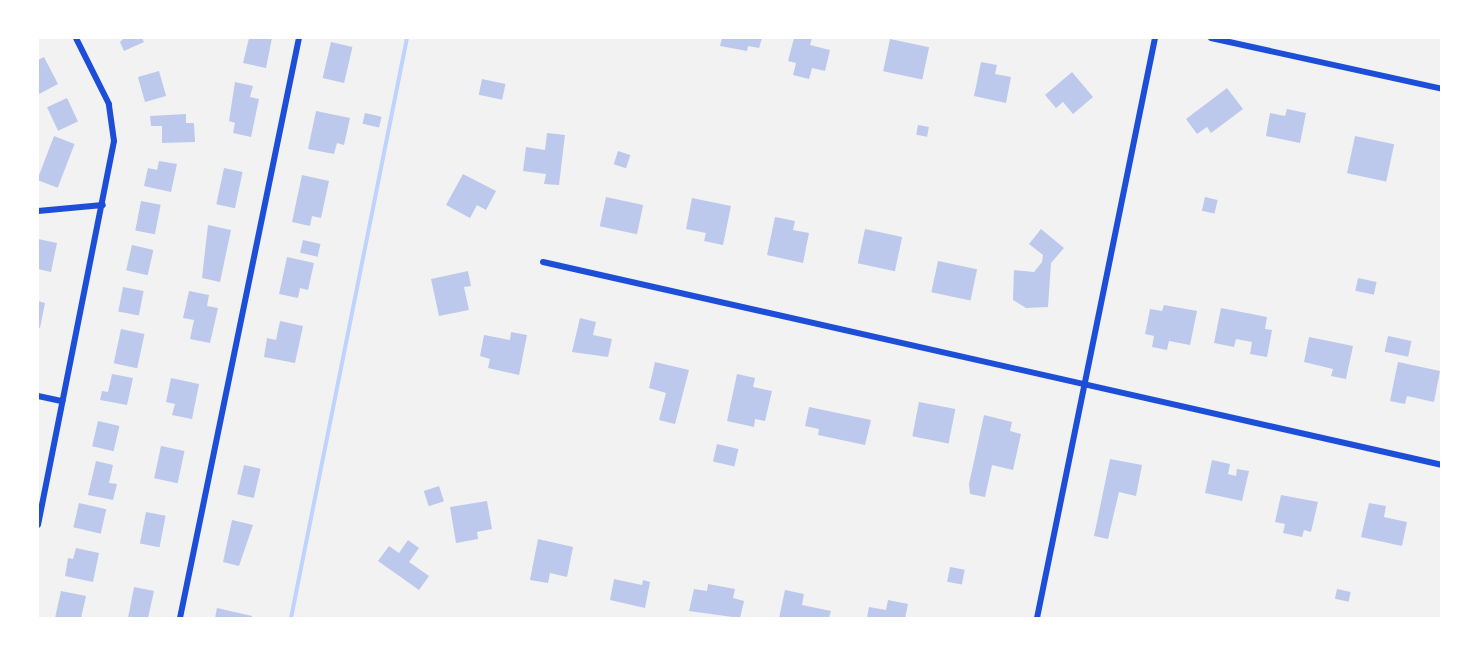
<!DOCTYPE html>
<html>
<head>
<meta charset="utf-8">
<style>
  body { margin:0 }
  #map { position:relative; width:1479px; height:656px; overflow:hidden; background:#f2f2f2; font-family:Manrope,sans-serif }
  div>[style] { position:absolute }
  .stream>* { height:4px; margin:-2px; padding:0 2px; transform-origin:2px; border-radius:2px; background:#bfd3fe }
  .building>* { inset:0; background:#bdc9ec; transform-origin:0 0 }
  .minor>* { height:6px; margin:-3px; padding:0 3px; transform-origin:3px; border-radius:3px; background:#1d4ed8 }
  span { translate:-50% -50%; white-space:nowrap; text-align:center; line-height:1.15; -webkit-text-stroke:5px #fff; paint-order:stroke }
  .frame { position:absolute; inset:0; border:39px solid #fff; pointer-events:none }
</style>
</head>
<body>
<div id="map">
  <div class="stream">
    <i style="left:291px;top:618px;width:591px;rotate:-78.69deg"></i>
  </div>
  <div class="building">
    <i style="clip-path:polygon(124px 38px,142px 38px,144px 42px,124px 51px,120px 42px)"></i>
    <i style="clip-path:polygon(249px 38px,272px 38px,266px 68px,243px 63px)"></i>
    <i style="clip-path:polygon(722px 38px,762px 38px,759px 48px,748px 46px,747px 51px,720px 46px)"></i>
    <i style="clip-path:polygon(794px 38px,812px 38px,810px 45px,830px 50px,825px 71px,812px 68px,809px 79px,793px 75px,796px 63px,788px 61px)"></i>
    <i style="left:890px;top:39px;width:40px;height:33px;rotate:12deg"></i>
    <i style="left:331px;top:42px;width:22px;height:37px;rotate:13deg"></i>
    <i style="clip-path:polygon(44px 57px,58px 84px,39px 94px,38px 60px)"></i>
    <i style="clip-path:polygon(981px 62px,997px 65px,995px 74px,1011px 77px,1006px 103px,974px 96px)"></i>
    <i style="left:159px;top:71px;width:26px;height:22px;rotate:74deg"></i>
    <i style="clip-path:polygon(1072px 72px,1093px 97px,1073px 114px,1063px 102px,1056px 108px,1045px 95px)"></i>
    <i style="left:482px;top:79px;width:24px;height:16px;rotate:12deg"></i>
    <i style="clip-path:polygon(235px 82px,253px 86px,250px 97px,259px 99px,251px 137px,233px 133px,235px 123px,229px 121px)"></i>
    <i style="clip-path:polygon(1227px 88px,1243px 109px,1211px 133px,1207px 127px,1197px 134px,1186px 119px)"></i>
    <i style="left:67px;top:98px;width:26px;height:22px;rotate:65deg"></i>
    <i style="clip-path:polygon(1287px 109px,1306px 113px,1300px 143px,1266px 136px,1270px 113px,1285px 116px)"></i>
    <i style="clip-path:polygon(316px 111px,350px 118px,344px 145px,337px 143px,334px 154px,308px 149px)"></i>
    <i style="left:365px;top:113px;width:17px;height:11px;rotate:13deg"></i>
    <i style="clip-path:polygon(186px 114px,186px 123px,194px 123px,195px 142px,162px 143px,162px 126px,151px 126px,150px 116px)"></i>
    <i style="left:918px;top:125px;width:11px;height:10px;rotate:10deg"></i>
    <i style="clip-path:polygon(547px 133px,565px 135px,559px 185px,544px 184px,546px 174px,523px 171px,526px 147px,545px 150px)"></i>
    <i style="left:54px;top:136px;width:22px;height:47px;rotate:21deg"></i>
    <i style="left:1355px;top:136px;width:40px;height:38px;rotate:12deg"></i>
    <i style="left:618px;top:151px;width:13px;height:14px;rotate:18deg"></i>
    <i style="clip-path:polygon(159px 161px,177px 164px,171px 192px,144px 186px,148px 168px,157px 170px)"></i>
    <i style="left:224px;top:168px;width:19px;height:37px;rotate:12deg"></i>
    <i style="clip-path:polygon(463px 174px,496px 191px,486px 210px,477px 205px,470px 218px,446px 205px)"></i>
    <i style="clip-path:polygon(302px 175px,329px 181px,321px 218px,312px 216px,310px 226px,292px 222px)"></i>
    <i style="left:606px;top:197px;width:38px;height:30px;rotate:12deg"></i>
    <i style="left:1205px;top:197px;width:13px;height:14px;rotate:13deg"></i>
    <i style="clip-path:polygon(692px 198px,731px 206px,723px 245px,704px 241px,706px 233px,686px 229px)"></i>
    <i style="left:141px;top:201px;width:20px;height:30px;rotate:11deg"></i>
    <i style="clip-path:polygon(775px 217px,795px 221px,793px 230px,809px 233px,803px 263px,767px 255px)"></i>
    <i style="clip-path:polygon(208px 225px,231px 230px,220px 282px,202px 278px)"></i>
    <i style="left:865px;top:229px;width:38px;height:35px;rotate:12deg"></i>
    <i style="clip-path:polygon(1041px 229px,1064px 248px,1051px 263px,1048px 307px,1026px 308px,1013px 300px,1014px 270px,1034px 272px,1042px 262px,1043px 255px,1029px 244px)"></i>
    <i style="clip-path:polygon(38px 239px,57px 243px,51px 272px,38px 269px)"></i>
    <i style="left:303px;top:240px;width:18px;height:13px;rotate:13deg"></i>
    <i style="left:132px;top:245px;width:22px;height:26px;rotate:13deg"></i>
    <i style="clip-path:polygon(287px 257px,314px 263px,308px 290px,300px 288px,298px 298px,279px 294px)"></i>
    <i style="left:938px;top:261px;width:40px;height:32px;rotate:12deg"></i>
    <i style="clip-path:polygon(468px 271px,471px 286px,464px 287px,469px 310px,439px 316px,431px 279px)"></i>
    <i style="left:1358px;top:278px;width:19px;height:13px;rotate:12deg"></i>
    <i style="left:123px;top:287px;width:21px;height:25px;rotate:11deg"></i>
    <i style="clip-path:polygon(189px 291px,209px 295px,207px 306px,218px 308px,210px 343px,190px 339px,194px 320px,183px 318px)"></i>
    <i style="clip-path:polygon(38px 301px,45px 303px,40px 328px,38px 327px)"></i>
    <i style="clip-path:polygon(1164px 305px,1197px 311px,1190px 345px,1169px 341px,1167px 350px,1152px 347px,1154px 336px,1145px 334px,1150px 309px,1162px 311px)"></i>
    <i style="clip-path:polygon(1221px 308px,1267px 317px,1265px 329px,1272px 330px,1267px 357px,1250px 354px,1252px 342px,1236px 339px,1234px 347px,1214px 343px)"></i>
    <i style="clip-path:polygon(580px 318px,596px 322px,593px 335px,612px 339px,608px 357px,572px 352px)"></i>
    <i style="clip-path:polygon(280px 321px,303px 326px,295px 363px,264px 357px,267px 338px,276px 340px)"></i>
    <i style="left:121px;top:329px;width:24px;height:35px;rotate:12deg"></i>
    <i style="clip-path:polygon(511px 332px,527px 335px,519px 375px,488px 368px,490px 359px,480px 356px,484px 335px,510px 340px)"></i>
    <i style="left:1388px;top:336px;width:24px;height:16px;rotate:12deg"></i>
    <i style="clip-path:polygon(1309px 337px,1353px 346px,1346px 379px,1331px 376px,1333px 369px,1304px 362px)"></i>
    <i style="clip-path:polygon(655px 362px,689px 370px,675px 424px,659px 420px,666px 393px,649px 388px)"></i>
    <i style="clip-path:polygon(1398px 362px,1440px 371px,1434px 402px,1407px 396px,1405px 404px,1390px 401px)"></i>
    <i style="clip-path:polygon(112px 374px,133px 378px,127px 405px,100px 400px,102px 391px,108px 392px)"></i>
    <i style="clip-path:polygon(737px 374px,755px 378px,753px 387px,772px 391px,765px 421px,755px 419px,754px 427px,727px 421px)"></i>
    <i style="clip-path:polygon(171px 378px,199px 384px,192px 419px,172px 415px,175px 404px,166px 402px)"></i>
    <i style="left:919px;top:402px;width:37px;height:35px;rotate:11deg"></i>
    <i style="clip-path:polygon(809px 407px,871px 420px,865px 445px,818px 435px,819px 429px,805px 426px)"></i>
    <i style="clip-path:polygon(984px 415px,1012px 422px,1010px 431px,1021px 434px,1013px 470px,992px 465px,985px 497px,970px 494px,969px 484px)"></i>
    <i style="left:98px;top:421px;width:22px;height:26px;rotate:13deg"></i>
    <i style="left:717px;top:444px;width:22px;height:18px;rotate:13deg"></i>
    <i style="left:161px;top:446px;width:24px;height:33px;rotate:12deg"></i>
    <i style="clip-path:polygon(1110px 459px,1142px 465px,1136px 496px,1119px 492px,1108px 539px,1094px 536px)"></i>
    <i style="clip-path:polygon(1212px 460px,1230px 464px,1228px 474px,1236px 476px,1237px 469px,1249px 471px,1242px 501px,1205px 493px)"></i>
    <i style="clip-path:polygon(96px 461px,113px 465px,109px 483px,117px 484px,113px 500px,88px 495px)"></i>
    <i style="left:244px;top:465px;width:17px;height:30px;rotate:13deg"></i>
    <i style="left:439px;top:486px;width:16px;height:16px;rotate:72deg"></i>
    <i style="clip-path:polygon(1281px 495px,1318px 502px,1311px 532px,1304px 530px,1302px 537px,1283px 533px,1285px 524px,1275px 522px)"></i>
    <i style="clip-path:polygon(487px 501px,492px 529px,477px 532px,478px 539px,456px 543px,450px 507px)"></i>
    <i style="left:79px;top:503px;width:28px;height:25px;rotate:13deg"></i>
    <i style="clip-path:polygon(1369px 503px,1386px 506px,1384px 517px,1407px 522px,1402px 546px,1361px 537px)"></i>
    <i style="left:146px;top:512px;width:20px;height:32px;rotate:11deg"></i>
    <i style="clip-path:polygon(232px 520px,253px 525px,239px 566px,223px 562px)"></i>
    <i style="clip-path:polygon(538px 539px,573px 547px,567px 577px,550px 573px,548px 583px,530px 580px)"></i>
    <i style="clip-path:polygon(408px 540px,419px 548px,409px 562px,429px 576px,419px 590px,378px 561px,389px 546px,399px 553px)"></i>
    <i style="clip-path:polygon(76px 548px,99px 553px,93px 582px,65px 576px,68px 558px,73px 559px)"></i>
    <i style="left:950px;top:567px;width:15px;height:15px;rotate:11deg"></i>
    <i style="clip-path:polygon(614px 579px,642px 585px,643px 580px,650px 582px,645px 608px,610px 600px)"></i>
    <i style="clip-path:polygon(708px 584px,735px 589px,733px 598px,744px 601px,740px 618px,689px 611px,694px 589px,707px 591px)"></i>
    <i style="clip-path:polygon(134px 587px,154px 591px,148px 618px,128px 618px)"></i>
    <i style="left:1337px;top:589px;width:14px;height:10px;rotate:12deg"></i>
    <i style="clip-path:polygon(785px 590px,804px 594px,802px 605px,831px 611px,829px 618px,779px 618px)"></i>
    <i style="clip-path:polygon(61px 591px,86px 596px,81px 618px,55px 618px)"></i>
    <i style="clip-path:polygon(888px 600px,908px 604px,905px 618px,867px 618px,869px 607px,886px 610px)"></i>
    <i style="clip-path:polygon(217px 608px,252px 616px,252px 618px,215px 618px)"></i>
  </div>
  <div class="minor">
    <i style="left:1211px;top:38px;width:237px;rotate:12.4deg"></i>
    <i style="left:38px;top:211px;width:65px;rotate:-5.3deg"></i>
    <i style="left:543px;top:262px;width:922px;rotate:12.72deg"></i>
    <i style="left:38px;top:396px;width:25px;rotate:12deg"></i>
    <i style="left:38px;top:525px;width:391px;rotate:-78.8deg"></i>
    <i style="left:114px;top:141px;width:37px;rotate:-98deg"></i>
    <i style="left:109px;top:104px;width:74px;rotate:-116.6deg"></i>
    <i style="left:180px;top:618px;width:592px;rotate:-78.41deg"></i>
    <i style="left:1037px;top:618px;width:592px;rotate:-78.5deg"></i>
  </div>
  <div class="frame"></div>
</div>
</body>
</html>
